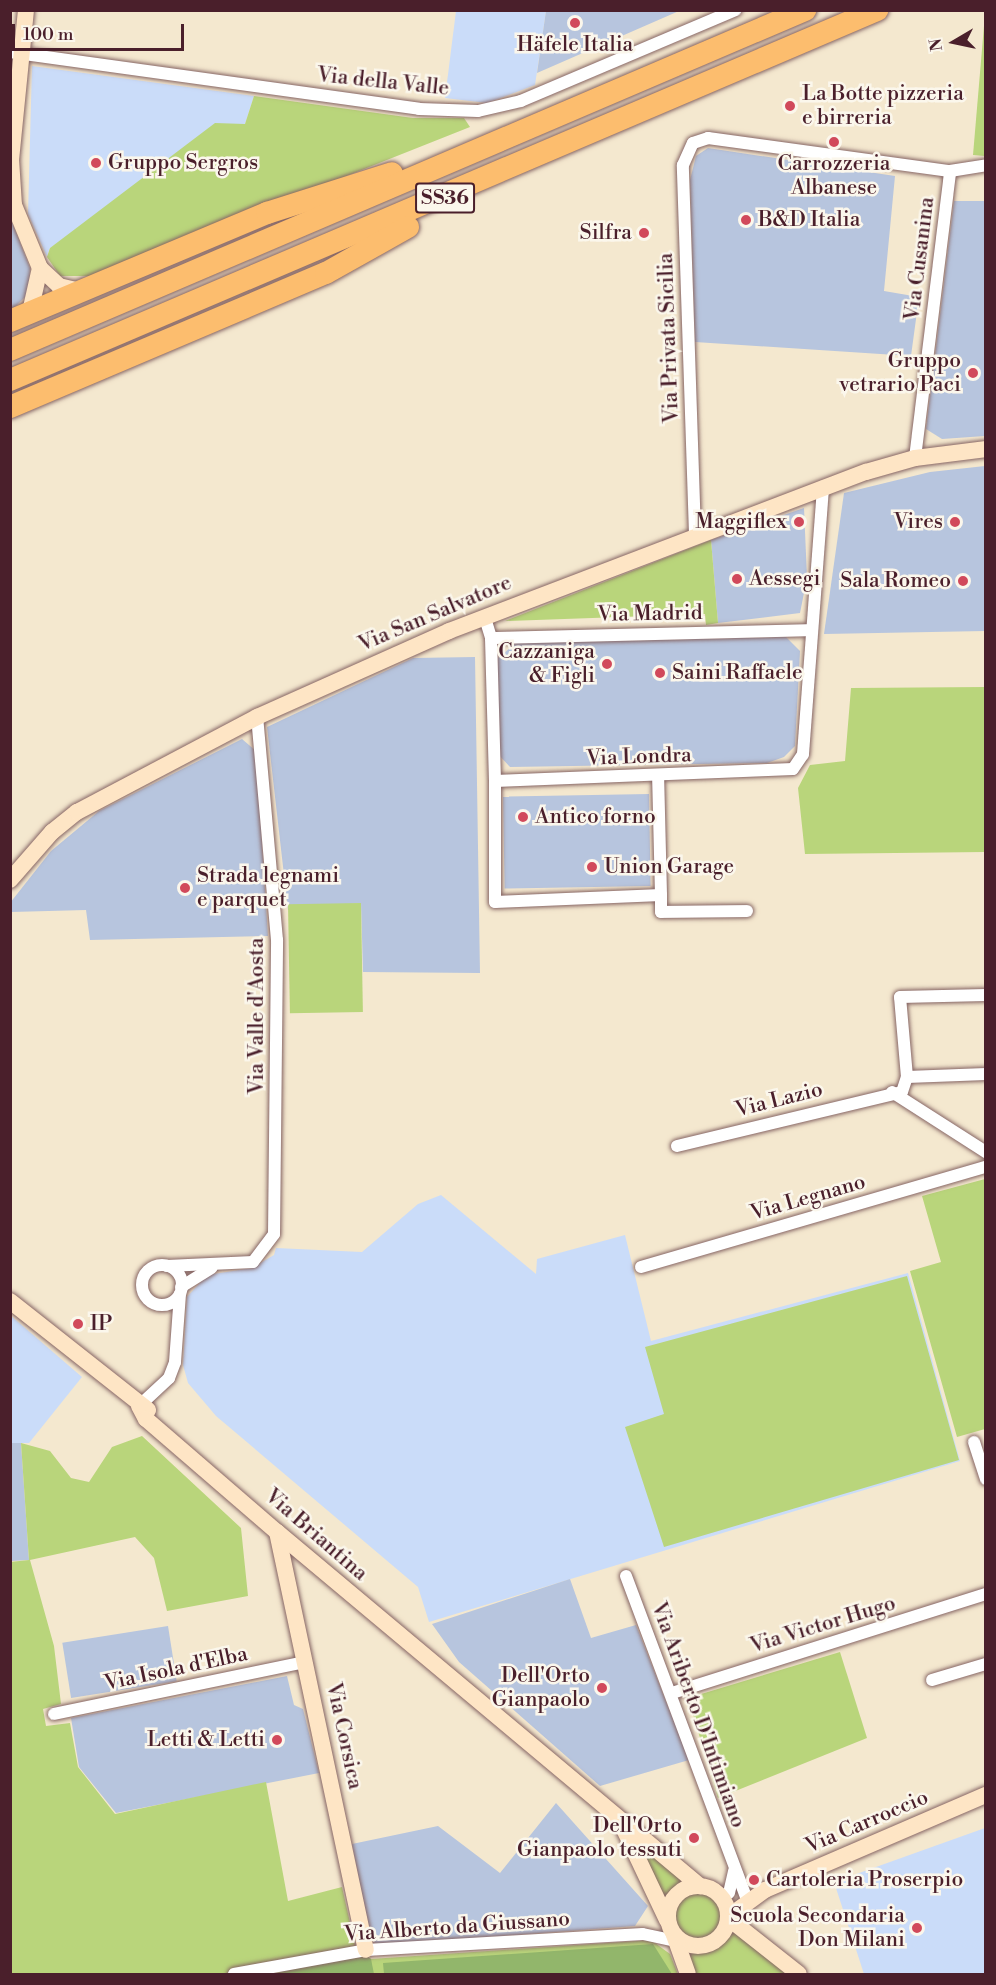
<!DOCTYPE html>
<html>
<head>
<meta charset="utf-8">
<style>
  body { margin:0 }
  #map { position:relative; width:996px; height:1985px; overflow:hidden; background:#f4e8cf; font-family:"Libre Bodoni",serif }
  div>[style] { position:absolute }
  .built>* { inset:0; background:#cadcf9 }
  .industrial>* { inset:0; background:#b7c5de; transform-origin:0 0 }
  .green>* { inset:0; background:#b9d57b; transform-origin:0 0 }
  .round { border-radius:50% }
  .forest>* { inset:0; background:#92b66b }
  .roads { filter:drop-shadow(0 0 2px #866564) drop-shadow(0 0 2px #866564) }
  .street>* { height:12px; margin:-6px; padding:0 6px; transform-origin:6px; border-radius:6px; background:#fff }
  .street>.ring { margin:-6px; padding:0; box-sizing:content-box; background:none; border:12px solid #fff; border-radius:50% }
  .secondary>* { height:16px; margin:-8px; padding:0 8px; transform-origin:8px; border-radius:8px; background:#fee5c5 }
  .secondary>.ring { margin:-8px; padding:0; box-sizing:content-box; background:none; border:16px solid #fee5c5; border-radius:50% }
  .highway>* { height:22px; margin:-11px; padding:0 11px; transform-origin:11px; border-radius:11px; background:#fcbd6e }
  .dots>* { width:16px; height:16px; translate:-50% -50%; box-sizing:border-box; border:3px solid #fbf7ec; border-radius:50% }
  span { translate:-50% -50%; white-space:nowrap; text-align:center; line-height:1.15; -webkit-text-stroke:5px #fbf7ec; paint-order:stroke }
  .shield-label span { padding:2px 4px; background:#fbf7ec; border:2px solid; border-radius:4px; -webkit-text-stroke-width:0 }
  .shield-label { font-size:20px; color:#4a1f2b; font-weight:700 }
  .poi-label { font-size:21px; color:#4a1f2b }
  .left { translate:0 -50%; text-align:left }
  .right { translate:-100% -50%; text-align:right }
  .street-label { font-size:21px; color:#4a1f2b }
  .frame { position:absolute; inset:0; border:12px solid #4a1f2b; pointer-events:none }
  .north { position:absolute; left:924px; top:12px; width:60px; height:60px; -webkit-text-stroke:4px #fbf7ec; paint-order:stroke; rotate:261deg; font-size:16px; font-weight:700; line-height:24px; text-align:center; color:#4a1f2b }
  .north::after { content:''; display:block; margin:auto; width:21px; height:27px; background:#4a1f2b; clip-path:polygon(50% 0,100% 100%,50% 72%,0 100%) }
  .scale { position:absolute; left:12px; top:24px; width:172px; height:27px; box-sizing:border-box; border:3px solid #4a1f2b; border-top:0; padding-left:8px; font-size:18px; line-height:21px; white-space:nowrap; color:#4a1f2b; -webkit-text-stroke:4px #fbf7ec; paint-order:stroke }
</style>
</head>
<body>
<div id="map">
  <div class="built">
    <i style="clip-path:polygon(456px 11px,546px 11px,535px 85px,487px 103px,445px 98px)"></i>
    <i style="clip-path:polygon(32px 66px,254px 96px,245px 124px,50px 248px,47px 257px,28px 214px)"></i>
    <i style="clip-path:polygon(441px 1195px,536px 1274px,537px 1259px,625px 1235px,651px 1341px,908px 1273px,960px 1461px,429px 1622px,418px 1587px,216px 1416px,188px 1383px,183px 1365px,187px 1297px,207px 1275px,252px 1268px,274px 1255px,276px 1248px,362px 1252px,418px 1204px)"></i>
    <i style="clip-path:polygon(10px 1315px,82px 1377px,29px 1443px,11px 1443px)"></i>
    <i style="clip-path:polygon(985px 1828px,985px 1974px,864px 1974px,834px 1882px)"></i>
  </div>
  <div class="industrial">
    <i style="clip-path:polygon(546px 11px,546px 10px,679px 11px,537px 73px)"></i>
    <i style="clip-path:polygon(708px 148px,895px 176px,884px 291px,919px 297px,911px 356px,695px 342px,690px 180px,696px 156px)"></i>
    <i style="clip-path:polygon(954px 201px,985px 201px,985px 436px,942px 439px,926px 429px)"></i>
    <i style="clip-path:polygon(10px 217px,30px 268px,29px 293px,10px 312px)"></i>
    <i style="clip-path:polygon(985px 466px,985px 631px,824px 634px,844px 493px,930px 472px)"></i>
    <i style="clip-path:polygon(804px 508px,807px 578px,800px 613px,718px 623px,711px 540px)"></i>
    <i style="clip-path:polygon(786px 637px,800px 651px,795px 746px,784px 757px,767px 763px,510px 767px,497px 753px,498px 658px,516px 643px)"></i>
    <i style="clip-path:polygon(475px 657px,480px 973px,363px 972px,361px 903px,288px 910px,267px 727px,413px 658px)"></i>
    <i style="clip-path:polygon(242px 739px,256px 751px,268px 936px,90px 940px,86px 910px,11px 912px,10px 903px,51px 851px,99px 811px)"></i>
    <i style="left:649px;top:794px;width:92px;height:146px;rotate:89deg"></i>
    <i style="clip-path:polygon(11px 1443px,21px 1443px,29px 1560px,11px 1561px)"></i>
    <i style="clip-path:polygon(570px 1579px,591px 1638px,636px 1625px,689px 1760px,600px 1786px,459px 1662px,432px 1624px)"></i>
    <i style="left:168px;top:1626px;width:56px;height:107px;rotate:81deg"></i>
    <i style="clip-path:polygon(287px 1676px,294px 1705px,303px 1709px,319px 1773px,116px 1813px,79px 1767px,71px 1718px)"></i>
    <i style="clip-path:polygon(556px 1803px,648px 1906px,635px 1926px,378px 1945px,370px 1939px,352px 1844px,438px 1826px,500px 1873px)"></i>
  </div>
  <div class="green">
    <i style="clip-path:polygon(985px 14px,985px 156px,973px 155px)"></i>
    <i style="clip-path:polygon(254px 96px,413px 118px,464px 118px,470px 127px,95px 276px,60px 276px,47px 257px,50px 248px,215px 123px,245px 124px)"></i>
    <i style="clip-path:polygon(711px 540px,718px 623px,706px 625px,705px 614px,505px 621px)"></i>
    <i style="clip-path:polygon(985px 687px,985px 852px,805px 854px,798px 788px,810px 765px,845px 761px,851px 688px)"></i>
    <i style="left:361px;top:903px;width:109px;height:73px;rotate:89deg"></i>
    <i style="clip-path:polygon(985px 1179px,985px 1429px,957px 1437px,910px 1271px,941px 1262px,922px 1196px)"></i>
    <i style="clip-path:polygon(907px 1276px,959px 1460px,664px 1547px,625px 1427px,664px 1414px,645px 1347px)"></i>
    <i style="clip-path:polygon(142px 1436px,241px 1528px,248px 1596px,167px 1611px,154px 1558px,135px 1537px,30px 1560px,54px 1646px,61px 1704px,43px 1709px,46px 1726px,70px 1723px,78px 1767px,115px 1814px,266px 1782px,288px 1901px,342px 1887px,356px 1949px,371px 1959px,651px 1940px,670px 1954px,678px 1974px,11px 1974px,10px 1562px,29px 1560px,21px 1443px,50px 1451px,71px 1478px,89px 1482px,112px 1447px)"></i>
    <i style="clip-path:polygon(840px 1652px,867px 1738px,718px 1798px,688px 1698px)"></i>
    <i style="clip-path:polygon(630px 1831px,689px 1882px,664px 1904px)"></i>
    <i class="round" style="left:673px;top:1893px;width:48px;height:48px"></i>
    <i style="clip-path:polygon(733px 1927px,786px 1974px,695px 1974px,687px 1953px,707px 1953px,721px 1946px)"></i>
  </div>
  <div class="forest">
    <i style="clip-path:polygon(653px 1944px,672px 1974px,384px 1974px,383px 1963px)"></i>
    <i style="clip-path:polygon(362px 1953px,371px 1959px,374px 1974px,280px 1974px,279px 1968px)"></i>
  </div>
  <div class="roads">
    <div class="street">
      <i style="left:10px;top:52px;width:413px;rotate:7.9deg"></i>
      <i style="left:419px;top:109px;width:59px;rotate:1.9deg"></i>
      <i style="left:478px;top:111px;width:44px;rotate:-13.1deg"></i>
      <i style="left:521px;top:101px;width:233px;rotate:-23deg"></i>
      <i style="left:915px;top:458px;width:289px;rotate:-83deg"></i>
      <i style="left:695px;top:534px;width:369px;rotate:-91.9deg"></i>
      <i style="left:683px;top:165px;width:24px;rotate:-66deg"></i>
      <i style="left:693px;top:143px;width:16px;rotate:-18deg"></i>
      <i style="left:708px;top:138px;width:244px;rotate:7.8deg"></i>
      <i style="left:950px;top:171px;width:36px;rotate:-9deg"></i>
      <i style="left:485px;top:618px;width:21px;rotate:73deg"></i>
      <i style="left:491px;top:638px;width:143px;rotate:88.4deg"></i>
      <i style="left:495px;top:781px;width:298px;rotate:-2.3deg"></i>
      <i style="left:793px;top:769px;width:18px;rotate:-56deg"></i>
      <i style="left:803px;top:754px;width:268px;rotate:-85.7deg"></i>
      <i style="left:491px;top:638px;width:319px;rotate:-1.4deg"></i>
      <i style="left:495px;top:781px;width:121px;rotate:90deg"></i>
      <i style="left:495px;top:902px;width:166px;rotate:-2.4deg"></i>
      <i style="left:661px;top:895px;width:119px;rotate:-91.4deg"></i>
      <i style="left:661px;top:895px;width:17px;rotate:90deg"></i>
      <i style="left:661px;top:912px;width:86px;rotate:-0.7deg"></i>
      <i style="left:907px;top:1077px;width:79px;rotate:-2.2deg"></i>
      <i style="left:892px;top:1092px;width:112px;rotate:32.6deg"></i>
      <i style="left:677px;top:1146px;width:231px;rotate:-13.5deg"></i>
      <i style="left:902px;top:1092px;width:16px;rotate:-72deg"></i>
      <i style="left:907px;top:1077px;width:80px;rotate:-95deg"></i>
      <i style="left:900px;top:997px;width:86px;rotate:-1.3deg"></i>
      <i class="ring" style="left:142px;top:1265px;width:28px;height:28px"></i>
      <i style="left:167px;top:1266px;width:86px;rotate:-2.7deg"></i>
      <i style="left:253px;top:1262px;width:35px;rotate:-53deg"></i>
      <i style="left:274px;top:1234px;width:294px;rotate:-89.4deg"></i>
      <i style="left:277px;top:940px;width:224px;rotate:-95.1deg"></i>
      <i style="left:641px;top:1267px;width:359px;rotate:-16.2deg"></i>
      <i style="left:181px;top:1287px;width:36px;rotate:-32deg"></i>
      <i style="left:139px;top:1406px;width:41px;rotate:-43deg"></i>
      <i style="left:169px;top:1378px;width:17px;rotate:-69deg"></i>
      <i style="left:175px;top:1362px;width:68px;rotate:-85.8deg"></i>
      <i style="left:974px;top:1442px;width:39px;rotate:72deg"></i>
      <i style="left:626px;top:1576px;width:346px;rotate:69.5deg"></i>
      <i style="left:932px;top:1680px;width:56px;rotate:-16.5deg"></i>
      <i style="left:672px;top:1693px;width:329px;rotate:-17.5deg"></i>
      <i style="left:54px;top:1714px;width:257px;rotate:-11.7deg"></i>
      <i style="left:729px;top:1893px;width:23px;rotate:-77deg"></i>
      <i style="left:234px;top:1974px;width:134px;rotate:-10.3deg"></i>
      <i style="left:366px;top:1950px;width:277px;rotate:-3.3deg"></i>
      <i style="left:643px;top:1934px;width:40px;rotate:12deg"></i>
    </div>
    <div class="secondary">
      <i style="left:26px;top:10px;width:150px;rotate:95.7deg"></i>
      <i style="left:11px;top:159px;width:46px;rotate:86.3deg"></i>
      <i style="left:14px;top:205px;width:68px;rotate:67.6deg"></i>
      <i style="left:40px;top:268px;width:26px;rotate:43deg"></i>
      <i style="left:59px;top:286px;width:23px;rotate:13deg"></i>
      <i style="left:30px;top:312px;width:45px;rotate:-77.2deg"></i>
      <i style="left:10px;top:880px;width:64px;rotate:-48.8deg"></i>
      <i style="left:52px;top:832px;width:32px;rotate:-39deg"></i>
      <i style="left:77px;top:812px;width:204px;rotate:-27.8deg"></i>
      <i style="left:257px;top:717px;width:210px;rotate:-24.1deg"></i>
      <i style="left:449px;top:631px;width:446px;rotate:-20.9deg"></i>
      <i style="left:866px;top:472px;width:51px;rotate:-15.9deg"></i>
      <i style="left:915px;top:458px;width:72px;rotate:-7.2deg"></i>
      <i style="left:10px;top:1301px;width:176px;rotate:38.3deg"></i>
      <i style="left:139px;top:1406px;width:15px;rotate:62deg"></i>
      <i style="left:146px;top:1419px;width:173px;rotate:40.8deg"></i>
      <i style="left:277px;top:1532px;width:552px;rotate:39.93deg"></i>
      <i style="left:277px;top:1532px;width:427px;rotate:78deg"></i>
      <i style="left:623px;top:1827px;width:103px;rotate:64.7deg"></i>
      <i class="ring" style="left:668px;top:1886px;width:44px;height:44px"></i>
      <i style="left:728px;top:1917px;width:46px;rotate:-36.1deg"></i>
      <i style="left:765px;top:1890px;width:241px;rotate:-23.3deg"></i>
      <i style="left:728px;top:1918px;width:90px;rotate:38.3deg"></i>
      <i style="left:674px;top:1935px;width:41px;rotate:70.3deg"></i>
    </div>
    <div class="highway">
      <i style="left:10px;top:321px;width:279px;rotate:-22.8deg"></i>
      <i style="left:267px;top:213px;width:131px;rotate:-17.7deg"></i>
      <i style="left:10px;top:350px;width:865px;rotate:-23.16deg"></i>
      <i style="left:10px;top:380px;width:943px;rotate:-23.11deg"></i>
      <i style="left:10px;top:407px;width:343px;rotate:-23deg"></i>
      <i style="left:326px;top:273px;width:94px;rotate:-29.3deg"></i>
    </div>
  </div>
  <div class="dots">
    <i style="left:575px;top:23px;background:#d1495b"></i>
    <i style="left:790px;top:106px;background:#d1495b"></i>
    <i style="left:834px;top:142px;background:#d1495b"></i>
    <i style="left:96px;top:163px;background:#d1495b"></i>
    <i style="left:746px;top:220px;background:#d1495b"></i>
    <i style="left:644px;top:233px;background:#d1495b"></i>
    <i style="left:973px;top:373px;background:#d1495b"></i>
    <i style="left:799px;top:522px;background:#d1495b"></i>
    <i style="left:955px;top:522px;background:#d1495b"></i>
    <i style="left:737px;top:579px;background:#d1495b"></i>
    <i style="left:963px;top:581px;background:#d1495b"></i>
    <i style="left:607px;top:664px;background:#d1495b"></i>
    <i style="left:660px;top:673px;background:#d1495b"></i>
    <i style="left:523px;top:817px;background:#d1495b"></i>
    <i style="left:592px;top:867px;background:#d1495b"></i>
    <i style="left:185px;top:888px;background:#d1495b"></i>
    <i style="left:78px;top:1324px;background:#d1495b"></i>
    <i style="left:602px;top:1688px;background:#d1495b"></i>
    <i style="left:277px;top:1740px;background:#d1495b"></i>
    <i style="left:694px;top:1838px;background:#d1495b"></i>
    <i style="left:754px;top:1880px;background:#d1495b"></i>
    <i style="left:917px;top:1928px;background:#d1495b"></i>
  </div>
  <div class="shield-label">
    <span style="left:445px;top:198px">SS36</span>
  </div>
  <div class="poi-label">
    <span style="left:575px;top:45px">Häfele Italia</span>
    <span class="left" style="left:802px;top:106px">La Botte pizzeria<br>e birreria</span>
    <span class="left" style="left:108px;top:163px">Gruppo Sergros</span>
    <span style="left:834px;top:176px">Carrozzeria<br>Albanese</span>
    <span class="left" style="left:758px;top:220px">B&amp;D Italia</span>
    <span class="right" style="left:632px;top:233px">Silfra</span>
    <span class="right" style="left:961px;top:373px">Gruppo<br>vetrario Paci</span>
    <span class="right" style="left:787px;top:522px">Maggiflex</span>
    <span class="right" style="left:943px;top:522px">Vires</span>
    <span class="left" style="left:749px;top:579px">Aessegi</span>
    <span class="right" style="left:951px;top:581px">Sala Romeo</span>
    <span class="right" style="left:595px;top:664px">Cazzaniga<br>&amp; Figli</span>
    <span class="left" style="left:672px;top:673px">Saini Raffaele</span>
    <span class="left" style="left:535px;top:817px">Antico forno</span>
    <span class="left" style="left:604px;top:867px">Union Garage</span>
    <span class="left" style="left:197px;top:888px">Strada legnami<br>e parquet</span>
    <span class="left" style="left:90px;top:1324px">IP</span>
    <span class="right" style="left:590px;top:1688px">Dell'Orto<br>Gianpaolo</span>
    <span class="right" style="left:265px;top:1740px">Letti &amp; Letti</span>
    <span class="right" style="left:682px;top:1838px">Dell'Orto<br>Gianpaolo tessuti</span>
    <span class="left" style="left:766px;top:1880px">Cartoleria Proserpio</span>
    <span class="right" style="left:905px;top:1928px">Scuola Secondaria<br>Don Milani</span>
  </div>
  <div class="street-label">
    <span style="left:383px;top:82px;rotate:6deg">Via della Valle</span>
    <span style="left:920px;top:259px;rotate:-83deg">Via Cusanina</span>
    <span style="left:669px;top:338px;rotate:-92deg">Via Privata Sicilia</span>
    <span style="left:435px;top:614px;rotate:-23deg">Via San Salvatore</span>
    <span style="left:650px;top:614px;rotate:-1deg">Via Madrid</span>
    <span style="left:639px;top:757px;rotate:-2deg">Via Londra</span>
    <span style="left:257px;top:1016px;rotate:-90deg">Via Valle d'Aosta</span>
    <span style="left:779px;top:1100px;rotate:-14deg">Via Lazio</span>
    <span style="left:808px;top:1198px;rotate:-16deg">Via Legnano</span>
    <span style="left:316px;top:1535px;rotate:41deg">Via Briantina</span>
    <span style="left:823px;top:1625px;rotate:-17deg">Via Victor Hugo</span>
    <span style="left:176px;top:1669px;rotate:-12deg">Via Isola d'Elba</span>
    <span style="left:698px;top:1715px;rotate:70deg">Via Ariberto D'Intimiano</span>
    <span style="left:344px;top:1736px;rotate:78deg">Via Corsica</span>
    <span style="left:867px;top:1822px;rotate:-23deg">Via Carroccio</span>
    <span style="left:457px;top:1927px;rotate:-4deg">Via Alberto da Giussano</span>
  </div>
  <div class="frame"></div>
  <div class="north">N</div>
  <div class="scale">100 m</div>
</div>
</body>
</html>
